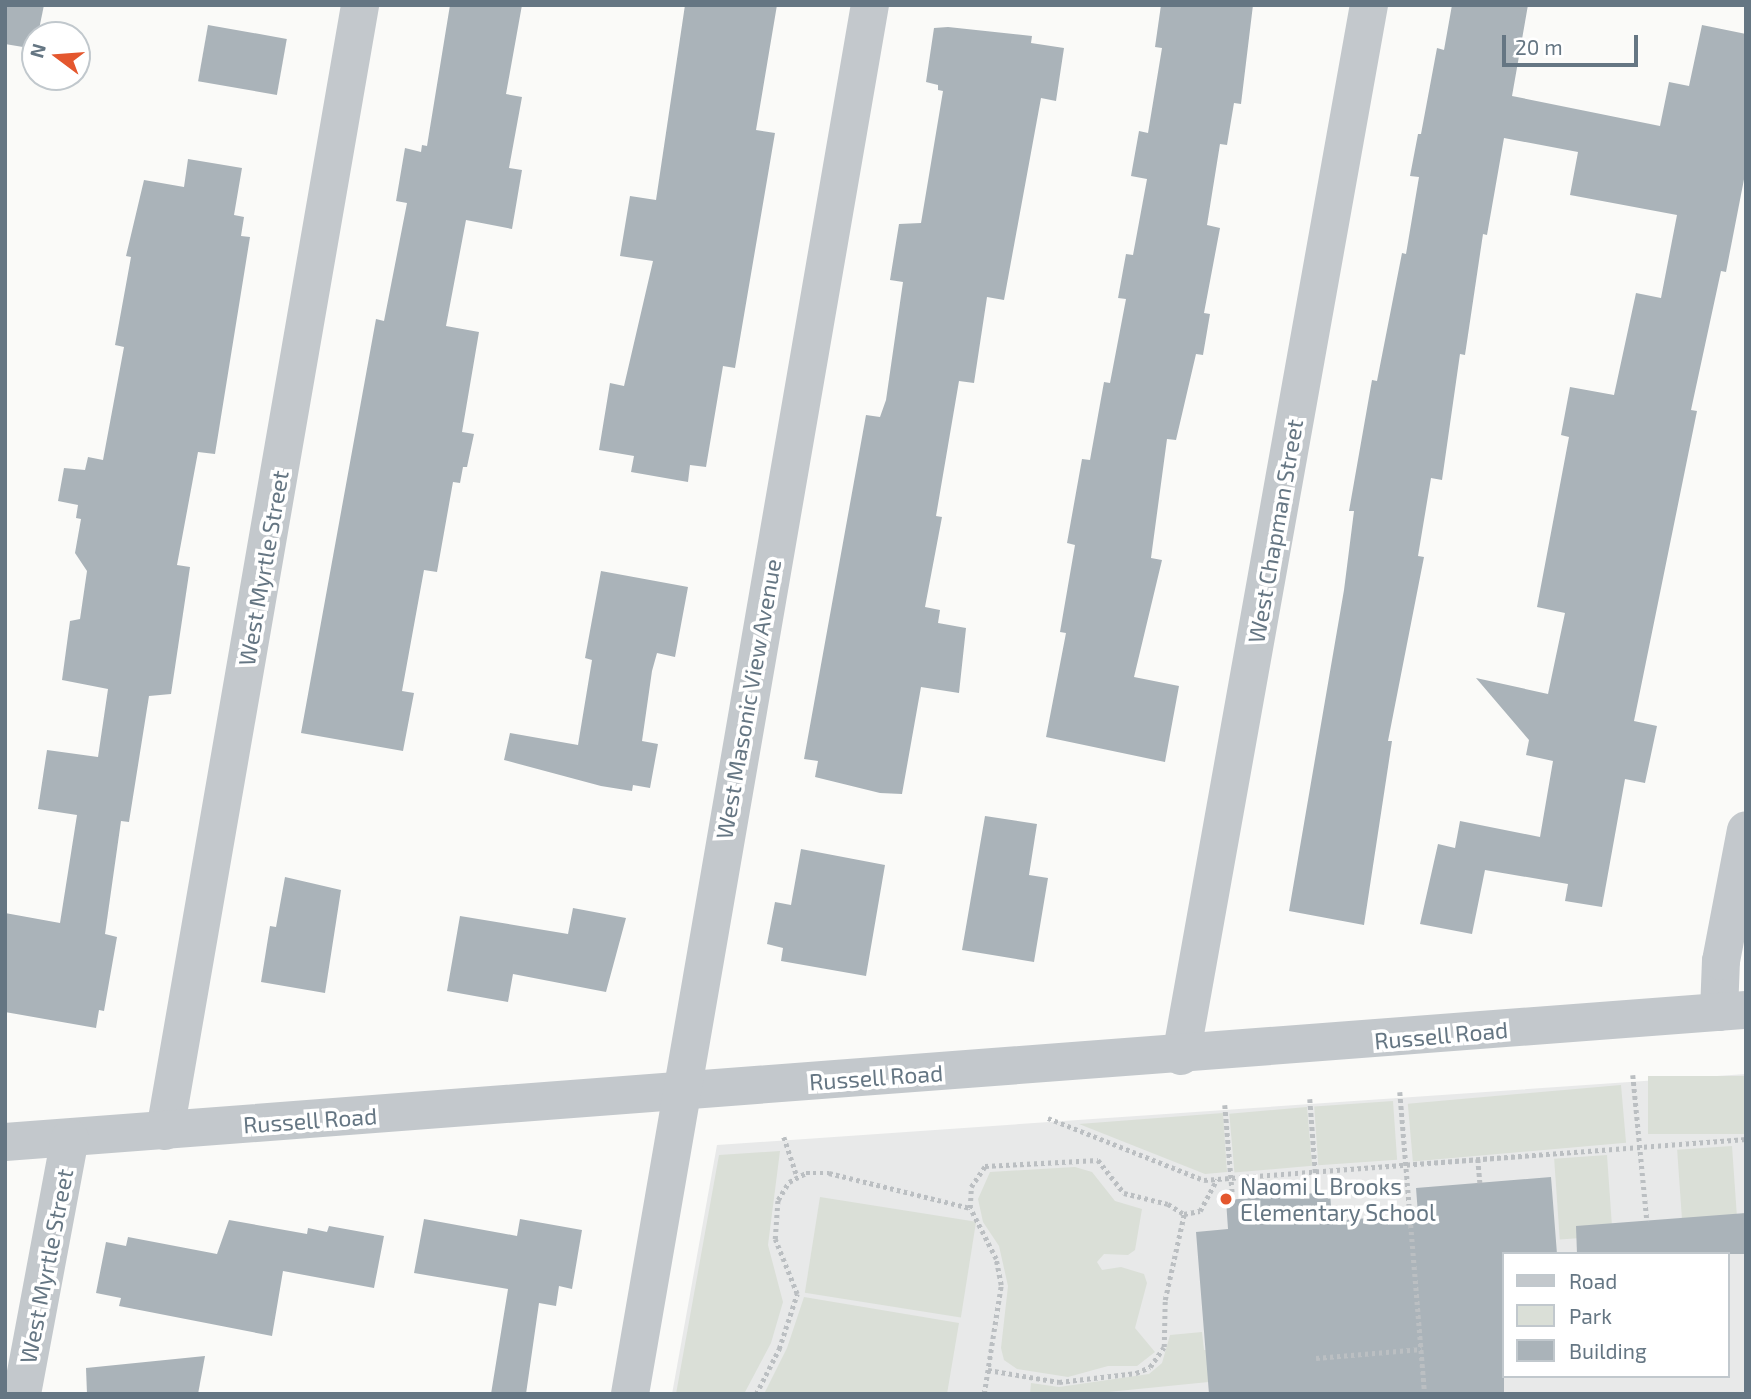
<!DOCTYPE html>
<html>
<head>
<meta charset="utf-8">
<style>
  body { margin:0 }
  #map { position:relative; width:1751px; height:1399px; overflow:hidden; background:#fafaf8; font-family:"Exo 2",sans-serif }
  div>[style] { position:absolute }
  .built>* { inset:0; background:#e8e9e9 }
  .green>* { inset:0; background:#dadfd7; transform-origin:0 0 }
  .building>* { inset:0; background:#aab3b9; transform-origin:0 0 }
  .path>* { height:4.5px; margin-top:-2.25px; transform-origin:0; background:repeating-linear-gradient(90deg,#bbbfc2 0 3.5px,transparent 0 7px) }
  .minor>* { height:38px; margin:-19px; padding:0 19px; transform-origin:19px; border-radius:19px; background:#c3c8cc }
  .dots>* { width:19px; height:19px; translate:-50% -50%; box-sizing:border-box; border:4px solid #fff; border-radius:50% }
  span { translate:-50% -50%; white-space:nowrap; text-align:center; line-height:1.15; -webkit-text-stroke:7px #fff; paint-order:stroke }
  .street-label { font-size:23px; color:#657683 }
  .poi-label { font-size:23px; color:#657683 }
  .left { translate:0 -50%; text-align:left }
  .frame { position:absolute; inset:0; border:7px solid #657683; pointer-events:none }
  .legend { position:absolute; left:1502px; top:1252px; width:228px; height:126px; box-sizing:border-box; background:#fff; border:2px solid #c1c8cd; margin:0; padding:9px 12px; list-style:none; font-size:21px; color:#657683 }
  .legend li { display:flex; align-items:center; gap:14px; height:35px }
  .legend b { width:35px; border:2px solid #c1c8cd }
  .north { position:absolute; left:21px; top:21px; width:70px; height:70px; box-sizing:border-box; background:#fff; border:2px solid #c1c8cd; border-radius:50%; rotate:286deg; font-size:19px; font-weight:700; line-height:28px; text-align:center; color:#657683 }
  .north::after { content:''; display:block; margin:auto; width:24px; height:32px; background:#e4572e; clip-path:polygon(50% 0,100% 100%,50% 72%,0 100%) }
  .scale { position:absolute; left:1502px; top:35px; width:136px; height:32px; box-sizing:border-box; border:4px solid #657683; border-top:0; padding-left:9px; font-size:21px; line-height:24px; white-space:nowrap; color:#657683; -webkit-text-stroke:5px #fff; paint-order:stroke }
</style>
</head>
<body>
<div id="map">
  <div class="built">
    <i style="clip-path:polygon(evenodd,1746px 1074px,1746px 1394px,672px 1394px,717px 1145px,1746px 1074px,1504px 1254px,1728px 1254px,1728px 1376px,1504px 1376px,1504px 1254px)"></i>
  </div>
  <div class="green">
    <i style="left:1746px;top:1076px;width:58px;height:98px;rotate:90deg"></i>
    <i style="left:1621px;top:1085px;width:58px;height:214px;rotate:85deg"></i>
    <i style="left:1393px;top:1101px;width:59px;height:79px;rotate:86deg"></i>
    <i style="left:1307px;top:1107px;width:59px;height:78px;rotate:85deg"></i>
    <i style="clip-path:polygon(1223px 1113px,1227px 1172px,1205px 1174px,1079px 1124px)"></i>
    <i style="left:1732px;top:1146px;width:80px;height:55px;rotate:86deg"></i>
    <i style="clip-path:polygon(780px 1151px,768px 1245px,783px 1302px,771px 1343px,744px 1394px,676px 1394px,719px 1155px)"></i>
    <i style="left:1607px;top:1155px;width:81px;height:53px;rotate:86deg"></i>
    <i style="clip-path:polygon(1075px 1167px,1092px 1172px,1115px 1201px,1142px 1209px,1135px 1250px,1128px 1255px,1104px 1254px,1097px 1262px,1102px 1270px,1121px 1267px,1144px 1274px,1147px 1283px,1135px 1328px,1155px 1352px,1137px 1366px,1108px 1366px,1068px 1377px,1017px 1369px,1004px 1360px,1001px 1348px,1008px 1286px,999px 1246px,983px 1222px,978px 1199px,990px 1172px)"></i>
    <i style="left:820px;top:1197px;width:158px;height:97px;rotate:9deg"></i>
    <i style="clip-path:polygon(804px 1297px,959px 1323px,947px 1394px,764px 1394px,787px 1348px)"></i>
    <i style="clip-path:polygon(1202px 1332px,1204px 1350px,1267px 1345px,1269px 1376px,1088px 1394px,1030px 1394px,1031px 1383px,1059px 1387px,1149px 1374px,1162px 1363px,1170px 1335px)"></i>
  </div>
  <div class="building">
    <i style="clip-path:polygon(5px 5px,44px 5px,35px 49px,5px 44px)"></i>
    <i style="clip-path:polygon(450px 5px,522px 5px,506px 94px,522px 97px,509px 168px,522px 170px,512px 229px,466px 220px,446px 326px,479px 332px,462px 432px,474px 434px,467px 467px,463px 467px,460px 483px,453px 482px,437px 572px,424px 570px,402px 691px,414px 693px,403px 751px,301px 733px,376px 319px,384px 321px,407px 203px,396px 201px,405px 148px,421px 152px,422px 145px,427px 146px)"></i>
    <i style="clip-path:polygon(685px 5px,777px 5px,756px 130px,775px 133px,735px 368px,723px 366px,706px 467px,690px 465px,688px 482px,631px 472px,634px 456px,599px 450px,610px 383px,624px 386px,653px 261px,620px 256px,630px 196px,656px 200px)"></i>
    <i style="clip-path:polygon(1161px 5px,1253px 5px,1241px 104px,1234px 103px,1227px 145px,1220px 144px,1207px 225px,1220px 228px,1204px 313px,1210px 314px,1203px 355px,1196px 354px,1176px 440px,1167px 439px,1151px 558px,1162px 560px,1134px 677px,1179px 686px,1165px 762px,1046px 737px,1066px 633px,1060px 632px,1075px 545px,1067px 543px,1082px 459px,1090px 460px,1104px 382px,1110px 383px,1126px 299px,1118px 298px,1126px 254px,1133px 255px,1147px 179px,1131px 176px,1139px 131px,1148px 133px,1162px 48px,1155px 47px)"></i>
    <i style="clip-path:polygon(1452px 5px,1528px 5px,1512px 96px,1660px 126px,1669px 82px,1689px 86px,1702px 25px,1746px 34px,1746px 169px,1726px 272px,1721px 271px,1691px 410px,1697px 411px,1634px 721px,1657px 726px,1645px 783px,1625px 779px,1602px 907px,1565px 901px,1568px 884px,1485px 870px,1472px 934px,1420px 924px,1438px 844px,1455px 848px,1460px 821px,1540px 837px,1553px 761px,1526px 755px,1529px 740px,1476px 678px,1548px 694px,1565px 613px,1537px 607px,1569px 437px,1561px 435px,1570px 387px,1614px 395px,1636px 293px,1661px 298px,1677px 215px,1570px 195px,1578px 152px,1504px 138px,1487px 235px,1483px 234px,1465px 355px,1460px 354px,1442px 480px,1431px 478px,1418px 556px,1424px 557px,1388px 741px,1392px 741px,1364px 925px,1289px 911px,1344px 590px,1354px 511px,1349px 511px,1372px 380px,1377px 381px,1402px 253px,1406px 254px,1419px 177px,1410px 176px,1418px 134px,1421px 134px,1437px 48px,1444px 50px)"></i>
    <i style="left:208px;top:25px;width:80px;height:57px;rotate:10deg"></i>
    <i style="clip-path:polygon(948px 27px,1032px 36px,1031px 43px,1064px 48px,1056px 101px,1041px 98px,1004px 300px,987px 297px,974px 383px,959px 381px,936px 516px,942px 517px,925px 607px,940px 610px,938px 623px,966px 628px,959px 693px,921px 687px,902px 794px,880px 793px,815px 777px,818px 761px,804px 759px,866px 415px,880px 417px,886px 400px,903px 282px,890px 280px,899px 224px,921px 223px,943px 91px,938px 90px,938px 85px,926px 82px,934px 28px)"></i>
    <i style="clip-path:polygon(188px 159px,242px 168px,234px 215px,244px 217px,241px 236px,250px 237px,215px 454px,198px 452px,177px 565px,190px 567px,171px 694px,149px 696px,129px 822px,121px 821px,105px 934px,117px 937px,104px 1011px,99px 1010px,96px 1028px,5px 1012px,5px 913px,60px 923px,77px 815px,38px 809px,47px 750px,98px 757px,108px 689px,62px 680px,70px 621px,80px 619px,87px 571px,75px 553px,81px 519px,76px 518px,78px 505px,58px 501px,64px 468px,85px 470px,88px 457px,103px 460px,124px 347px,115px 345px,131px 257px,126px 256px,144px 180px,184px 187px)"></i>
    <i style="clip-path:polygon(601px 571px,688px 587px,675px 657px,657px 653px,652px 671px,642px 741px,658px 744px,650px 788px,633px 785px,632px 791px,601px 786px,504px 760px,510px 733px,578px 745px,592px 660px,585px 658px)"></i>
    <i style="clip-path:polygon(985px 816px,1037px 824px,1029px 875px,1048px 878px,1034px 962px,962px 950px)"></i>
    <i style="clip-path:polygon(801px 849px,885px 865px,866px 976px,781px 961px,783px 948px,767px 944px,775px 902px,791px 905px)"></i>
    <i style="clip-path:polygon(285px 877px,341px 890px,325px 993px,261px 982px,270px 926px,276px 927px)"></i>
    <i style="clip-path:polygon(573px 908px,626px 918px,606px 992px,513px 974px,508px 1002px,447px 991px,460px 916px,568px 934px)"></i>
    <i style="clip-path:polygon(1551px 1177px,1557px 1254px,1504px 1254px,1504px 1394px,1209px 1394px,1196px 1232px,1228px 1229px,1226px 1200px,1330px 1192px,1332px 1221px,1418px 1214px,1416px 1188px)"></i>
    <i style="clip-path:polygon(1746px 1213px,1746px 1254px,1577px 1254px,1576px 1226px)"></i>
    <i style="clip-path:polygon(424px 1219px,517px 1236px,520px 1219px,582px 1230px,572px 1289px,559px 1286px,556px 1306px,539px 1303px,526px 1394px,491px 1394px,508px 1289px,414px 1273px)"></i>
    <i style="clip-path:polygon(229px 1220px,307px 1234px,308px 1228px,327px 1232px,329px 1226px,384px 1236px,374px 1288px,283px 1271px,272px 1336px,119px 1306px,121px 1298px,96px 1293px,106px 1242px,126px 1246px,128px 1237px,217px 1254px)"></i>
    <i style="clip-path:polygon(205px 1356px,198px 1394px,87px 1394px,86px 1368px)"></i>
  </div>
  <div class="path">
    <i style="left:1633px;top:1075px;width:147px;rotate:84.5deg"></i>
    <i style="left:1400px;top:1092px;width:303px;rotate:85.3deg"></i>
    <i style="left:1310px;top:1099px;width:94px;rotate:85.7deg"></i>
    <i style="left:1225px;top:1105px;width:95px;rotate:85.2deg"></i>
    <i style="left:1048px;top:1118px;width:168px;rotate:21.7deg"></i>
    <i style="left:1204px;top:1180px;width:544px;rotate:-4.33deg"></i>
    <i style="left:784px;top:1137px;width:41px;rotate:71.6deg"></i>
    <i style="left:1478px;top:1159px;width:24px;rotate:85deg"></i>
    <i style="left:1316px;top:1358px;width:106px;rotate:-4.9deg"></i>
    <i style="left:988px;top:1370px;width:72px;rotate:9.6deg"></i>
    <i style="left:1059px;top:1382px;width:78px;rotate:-6.7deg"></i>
    <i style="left:1136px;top:1373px;width:15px;rotate:-23deg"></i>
    <i style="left:1150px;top:1367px;width:24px;rotate:-55deg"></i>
    <i style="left:1164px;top:1347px;width:47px;rotate:-88.8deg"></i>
    <i style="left:1165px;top:1300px;width:88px;rotate:-77.5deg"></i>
    <i style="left:756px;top:1394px;width:51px;rotate:-62.9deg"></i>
    <i style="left:779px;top:1349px;width:58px;rotate:-71.9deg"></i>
    <i style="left:797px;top:1294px;width:59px;rotate:-111.8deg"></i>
    <i style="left:775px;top:1239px;width:39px;rotate:-86deg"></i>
    <i style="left:778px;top:1200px;width:21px;rotate:-59deg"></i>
    <i style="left:789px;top:1182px;width:19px;rotate:-28deg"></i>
    <i style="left:806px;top:1173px;width:23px"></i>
    <i style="left:829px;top:1173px;width:145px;rotate:13.9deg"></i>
    <i style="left:984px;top:1394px;width:110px;rotate:-81.1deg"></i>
    <i style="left:1001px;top:1285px;width:26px;rotate:-101deg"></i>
    <i style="left:996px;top:1259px;width:57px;rotate:-117deg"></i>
    <i style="left:970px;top:1208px;width:21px;rotate:-87deg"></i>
    <i style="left:971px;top:1187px;width:25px;rotate:-56deg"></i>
    <i style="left:985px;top:1166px;width:113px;rotate:-3deg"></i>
    <i style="left:1098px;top:1160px;width:42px;rotate:51.8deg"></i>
    <i style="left:1124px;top:1193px;width:45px;rotate:14deg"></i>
    <i style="left:1168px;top:1204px;width:19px;rotate:32deg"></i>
    <i style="left:1184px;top:1214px;width:16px;rotate:-11deg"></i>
    <i style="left:1200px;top:1211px;width:36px;rotate:-62deg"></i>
  </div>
  <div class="minor">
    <i style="left:1719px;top:1012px;width:51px;rotate:-87.8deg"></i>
    <i style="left:1721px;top:961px;width:133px;rotate:-79.2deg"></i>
    <i style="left:1181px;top:1056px;width:1068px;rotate:-79.86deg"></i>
    <i style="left:165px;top:1131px;width:1143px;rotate:-80.17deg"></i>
    <i style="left:5px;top:1142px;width:1746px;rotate:-4.34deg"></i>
    <i style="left:22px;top:1394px;width:260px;rotate:-79.4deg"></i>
    <i style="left:630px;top:1394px;width:1410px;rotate:-80.2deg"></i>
  </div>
  <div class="dots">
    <i style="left:1226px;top:1199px;background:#e4572e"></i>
  </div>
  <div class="street-label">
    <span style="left:1275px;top:531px;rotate:-80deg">West Chapman Street</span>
    <span style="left:263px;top:568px;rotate:-80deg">West Myrtle Street</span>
    <span style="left:748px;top:699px;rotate:-80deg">West Masonic View Avenue</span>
    <span style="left:1441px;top:1035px;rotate:-5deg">Russell Road</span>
    <span style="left:876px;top:1077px;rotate:-4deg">Russell Road</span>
    <span style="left:310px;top:1120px;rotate:-4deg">Russell Road</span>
    <span style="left:46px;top:1266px;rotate:-79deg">West Myrtle Street</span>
  </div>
  <div class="poi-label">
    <span class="left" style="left:1240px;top:1199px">Naomi L Brooks<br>Elementary School</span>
  </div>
  <div class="frame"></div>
  <ul class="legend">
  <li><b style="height:9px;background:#c3c8cc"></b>Road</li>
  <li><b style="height:19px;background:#dadfd7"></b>Park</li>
  <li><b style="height:19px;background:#aab3b9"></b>Building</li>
  </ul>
  <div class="north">N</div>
  <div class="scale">20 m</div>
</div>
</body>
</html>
